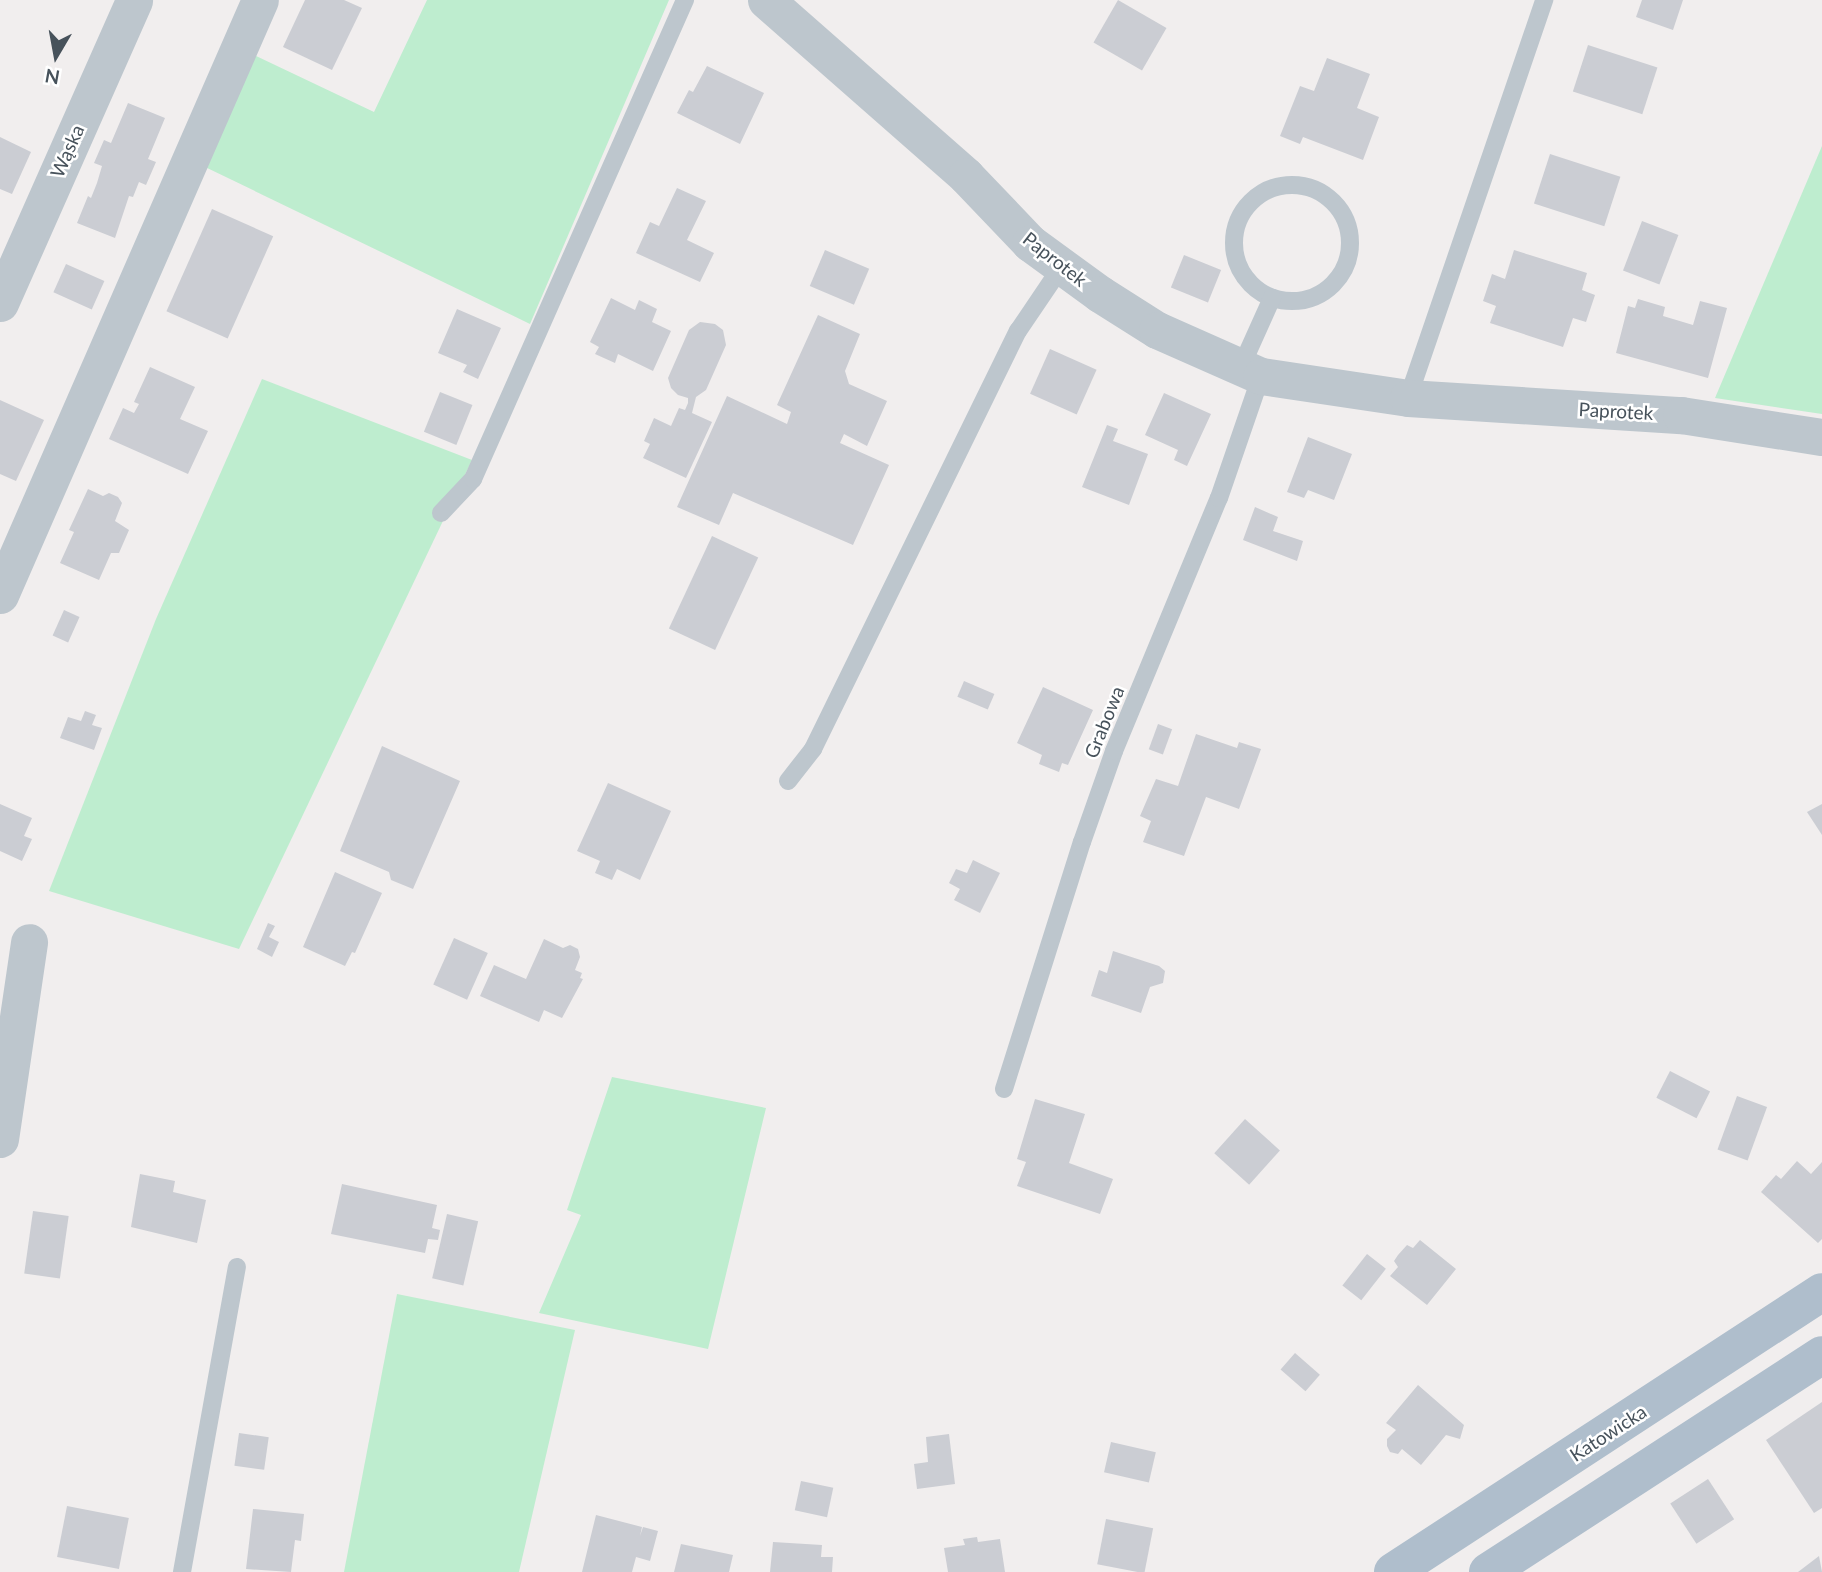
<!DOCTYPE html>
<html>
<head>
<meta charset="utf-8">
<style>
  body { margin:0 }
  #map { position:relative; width:1822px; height:1572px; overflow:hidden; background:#f1eeee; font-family:Lato,sans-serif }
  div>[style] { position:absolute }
  .green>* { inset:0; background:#beedcf }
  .building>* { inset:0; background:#cbcdd3; transform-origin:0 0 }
  .lane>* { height:18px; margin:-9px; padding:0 9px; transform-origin:9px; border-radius:9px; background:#bdc6cd }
  .lane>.ring { margin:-9px; padding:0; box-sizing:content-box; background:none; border:18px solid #bdc6cd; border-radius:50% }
  .street>* { height:37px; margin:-18.5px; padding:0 18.5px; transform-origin:18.5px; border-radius:18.5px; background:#bdc6cd }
  .primary>* { height:38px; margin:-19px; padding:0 19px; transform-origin:19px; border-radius:19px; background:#afbecc }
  span { translate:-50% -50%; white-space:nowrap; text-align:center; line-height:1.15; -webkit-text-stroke:5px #fff; paint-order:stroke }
  .street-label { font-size:19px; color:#47525b }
  .north { position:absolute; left:21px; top:21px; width:70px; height:70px; -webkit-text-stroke:5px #fff; paint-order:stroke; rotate:190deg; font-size:19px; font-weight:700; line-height:28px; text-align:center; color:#47525b }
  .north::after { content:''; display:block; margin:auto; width:24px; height:32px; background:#47525b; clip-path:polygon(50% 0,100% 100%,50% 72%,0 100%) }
</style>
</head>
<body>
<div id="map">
  <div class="green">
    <i style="clip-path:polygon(427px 0,669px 0,530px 324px,203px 166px,252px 54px,374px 112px)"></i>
    <i style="clip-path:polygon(1822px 146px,1822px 414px,1715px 398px)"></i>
    <i style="clip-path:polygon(262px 379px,472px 460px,239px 949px,49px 891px,156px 619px)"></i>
    <i style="clip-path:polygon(612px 1077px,766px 1108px,708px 1349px,539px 1313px,581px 1215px,567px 1210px)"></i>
    <i style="clip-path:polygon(397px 1294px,575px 1330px,519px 1572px,344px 1572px)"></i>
  </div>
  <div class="building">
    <i style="clip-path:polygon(305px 0,344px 0,362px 8px,332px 70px,283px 47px)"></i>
    <i style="left:1118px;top:0;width:56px;height:49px;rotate:30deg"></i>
    <i style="clip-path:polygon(1642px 0,1683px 0,1673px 30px,1636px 17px)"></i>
    <i style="left:1588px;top:45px;width:73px;height:49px;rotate:18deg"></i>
    <i style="clip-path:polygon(1327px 58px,1370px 74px,1357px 108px,1379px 117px,1363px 160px,1303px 137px,1300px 144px,1280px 136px,1300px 86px,1314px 91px)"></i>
    <i style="clip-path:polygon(707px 66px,764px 93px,740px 144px,677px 113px,689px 90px,693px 92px)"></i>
    <i style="clip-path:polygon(128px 103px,165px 118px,148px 159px,156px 162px,146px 185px,139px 182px,133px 197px,129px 196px,115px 238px,77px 223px,88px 196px,91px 198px,97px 183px,102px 166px,94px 163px,104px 140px,111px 143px)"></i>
    <i style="clip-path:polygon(0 137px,31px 152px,12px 194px,0 189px)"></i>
    <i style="left:1550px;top:154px;width:74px;height:52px;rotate:18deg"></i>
    <i style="clip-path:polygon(677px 188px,706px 201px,687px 240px,714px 253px,700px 282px,636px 253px,650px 222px,659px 226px)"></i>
    <i style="left:212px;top:209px;width:67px;height:112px;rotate:24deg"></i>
    <i style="left:1642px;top:221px;width:39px;height:53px;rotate:21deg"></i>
    <i style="left:825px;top:250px;width:48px;height:39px;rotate:23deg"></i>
    <i style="clip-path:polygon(1514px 250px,1587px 273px,1582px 290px,1595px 295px,1586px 322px,1573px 318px,1563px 347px,1490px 323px,1496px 306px,1483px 301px,1492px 274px,1505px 279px)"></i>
    <i style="left:1184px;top:255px;width:40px;height:35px;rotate:22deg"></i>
    <i style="left:66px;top:264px;width:42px;height:31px;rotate:24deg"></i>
    <i style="clip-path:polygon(611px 298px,635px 310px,639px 300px,657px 309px,652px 322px,671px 331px,653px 371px,618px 354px,615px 363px,595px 354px,599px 347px,590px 342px)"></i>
    <i style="clip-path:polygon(1638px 299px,1665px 307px,1663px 316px,1693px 325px,1700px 301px,1727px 308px,1708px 378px,1616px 353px,1628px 306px,1635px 308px)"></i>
    <i style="clip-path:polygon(457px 309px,501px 328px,478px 379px,463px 372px,467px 365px,438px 353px)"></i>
    <i style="clip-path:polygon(818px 315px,860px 334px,845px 371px,849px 384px,887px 401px,867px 446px,844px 434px,840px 443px,889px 465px,853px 545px,733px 493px,719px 525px,677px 507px,727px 396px,787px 424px,791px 412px,777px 405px)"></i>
    <i style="clip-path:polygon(700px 322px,715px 324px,723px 330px,726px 345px,706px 390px,696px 397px,692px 413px,712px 422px,686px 478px,643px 458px,650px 444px,644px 441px,654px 418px,671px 426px,679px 408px,685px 410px,688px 403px,688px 398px,678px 395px,671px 388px,668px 378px,689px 330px)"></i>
    <i style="left:1050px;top:349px;width:51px;height:49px;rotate:24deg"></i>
    <i style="clip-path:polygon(150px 367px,195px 387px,180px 419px,208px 431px,188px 474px,109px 439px,123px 408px,134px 413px,139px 404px,134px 402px)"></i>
    <i style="left:440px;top:392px;width:35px;height:43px;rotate:22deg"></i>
    <i style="clip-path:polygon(1164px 393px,1211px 414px,1187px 466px,1174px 460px,1178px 450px,1145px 435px)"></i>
    <i style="clip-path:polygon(0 400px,44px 420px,16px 481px,0 474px)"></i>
    <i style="clip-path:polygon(1107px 425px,1118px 429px,1113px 441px,1148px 454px,1129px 505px,1082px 487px)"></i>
    <i style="clip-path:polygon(1308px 437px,1352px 454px,1334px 500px,1308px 490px,1304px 498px,1287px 492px)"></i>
    <i style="clip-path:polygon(88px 489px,103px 496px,109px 493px,118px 497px,122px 503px,115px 521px,129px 530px,119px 553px,111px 553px,99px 580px,60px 563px,74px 532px,69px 530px)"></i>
    <i style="clip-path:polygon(1255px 507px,1278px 517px,1273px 531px,1303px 541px,1297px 561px,1243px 540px)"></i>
    <i style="left:712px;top:536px;width:51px;height:102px;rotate:25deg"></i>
    <i style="left:64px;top:610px;width:17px;height:28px;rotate:24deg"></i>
    <i style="left:964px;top:681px;width:33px;height:17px;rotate:23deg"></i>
    <i style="clip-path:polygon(1043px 687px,1093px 710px,1068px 765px,1062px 763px,1059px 772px,1039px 764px,1042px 755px,1017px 743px)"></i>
    <i style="clip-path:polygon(85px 711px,96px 715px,92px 725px,102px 728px,94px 750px,60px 738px,68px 717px,81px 721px)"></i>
    <i style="left:1158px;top:724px;width:15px;height:27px;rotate:20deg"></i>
    <i style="clip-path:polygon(1196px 734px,1237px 748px,1239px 742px,1261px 749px,1239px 809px,1206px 797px,1184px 856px,1143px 842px,1151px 821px,1140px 816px,1156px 779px,1178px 786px)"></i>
    <i style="clip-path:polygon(382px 746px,460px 781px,413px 889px,391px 880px,389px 872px,340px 851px)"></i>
    <i style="clip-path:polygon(608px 783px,671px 811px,640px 880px,617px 869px,612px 880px,595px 873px,600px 861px,577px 851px)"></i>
    <i style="clip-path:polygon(0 804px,32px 818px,24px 836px,32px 839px,22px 861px,0 851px)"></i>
    <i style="clip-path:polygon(1822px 804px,1822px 835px,1807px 812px)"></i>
    <i style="clip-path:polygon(973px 860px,1000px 873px,980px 913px,954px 900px,960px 889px,949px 883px,956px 869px,967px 873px)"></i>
    <i style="clip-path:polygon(335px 872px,382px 893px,355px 953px,352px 952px,345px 966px,303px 947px)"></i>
    <i style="clip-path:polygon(268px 923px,275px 926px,269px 937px,279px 942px,272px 957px,257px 949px)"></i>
    <i style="left:454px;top:938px;width:37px;height:51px;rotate:24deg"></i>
    <i style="clip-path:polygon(544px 939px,563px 948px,570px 945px,578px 949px,580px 957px,575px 970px,582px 973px,580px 978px,583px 979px,562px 1018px,544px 1010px,539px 1022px,480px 996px,494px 965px,526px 979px)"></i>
    <i style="clip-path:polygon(1113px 951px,1159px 966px,1165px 971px,1163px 983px,1150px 987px,1141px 1013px,1091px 996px,1099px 970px,1107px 973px)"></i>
    <i style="left:1670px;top:1071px;width:45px;height:30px;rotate:27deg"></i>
    <i style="left:1737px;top:1096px;width:32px;height:57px;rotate:20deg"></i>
    <i style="clip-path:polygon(1035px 1099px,1085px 1114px,1069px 1163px,1113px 1179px,1100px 1214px,1017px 1186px,1026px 1162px,1017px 1159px)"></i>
    <i style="left:1245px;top:1119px;width:47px;height:46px;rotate:42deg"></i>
    <i style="clip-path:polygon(1797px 1161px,1811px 1174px,1822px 1162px,1822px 1239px,1818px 1243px,1761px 1192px,1776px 1175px,1781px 1179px)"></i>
    <i style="clip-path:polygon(140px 1174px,175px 1181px,173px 1192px,206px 1200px,197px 1243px,131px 1227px)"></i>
    <i style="clip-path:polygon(342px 1184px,437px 1205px,432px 1228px,440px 1230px,438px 1240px,428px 1239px,425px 1253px,331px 1234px)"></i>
    <i style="left:33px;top:1211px;width:36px;height:63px;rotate:8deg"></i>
    <i style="left:447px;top:1214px;width:32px;height:66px;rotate:13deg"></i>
    <i style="clip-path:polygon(1420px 1240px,1456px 1269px,1427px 1305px,1390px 1276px,1398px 1267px,1394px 1261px,1398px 1255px,1407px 1245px,1413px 1248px)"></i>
    <i style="left:1367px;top:1254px;width:24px;height:40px;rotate:38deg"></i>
    <i style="left:1295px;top:1353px;width:33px;height:22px;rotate:41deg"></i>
    <i style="clip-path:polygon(1418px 1385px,1464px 1425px,1460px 1439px,1446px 1435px,1421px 1465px,1402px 1449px,1398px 1454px,1390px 1452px,1387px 1446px,1387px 1439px,1396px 1430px,1386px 1423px)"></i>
    <i style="clip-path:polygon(1822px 1402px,1822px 1508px,1814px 1513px,1766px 1440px)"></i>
    <i style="left:239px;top:1433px;width:30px;height:33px;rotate:8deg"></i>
    <i style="clip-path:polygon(949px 1434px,955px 1484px,917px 1489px,914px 1464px,928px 1462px,926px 1437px)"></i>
    <i style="left:1111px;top:1442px;width:46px;height:31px;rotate:13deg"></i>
    <i style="left:1708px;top:1479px;width:48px;height:45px;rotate:57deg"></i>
    <i style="left:801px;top:1481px;width:33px;height:30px;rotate:12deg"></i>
    <i style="left:67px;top:1506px;width:63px;height:52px;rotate:11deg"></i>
    <i style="clip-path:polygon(253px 1509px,304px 1514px,301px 1541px,295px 1540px,291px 1572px,246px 1569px)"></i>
    <i style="clip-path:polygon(596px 1515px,642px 1527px,640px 1536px,643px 1527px,658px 1531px,650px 1561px,636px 1557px,632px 1572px,582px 1572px)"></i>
    <i style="left:1106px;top:1519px;width:48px;height:46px;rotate:11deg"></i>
    <i style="clip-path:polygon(977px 1537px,978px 1542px,1000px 1539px,1005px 1572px,948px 1572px,944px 1548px,965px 1545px,963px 1539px)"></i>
    <i style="clip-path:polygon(773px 1542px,822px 1545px,821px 1557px,833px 1557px,832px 1572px,770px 1572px)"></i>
    <i style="clip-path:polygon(681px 1544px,733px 1555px,729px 1572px,674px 1572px)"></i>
    <i style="clip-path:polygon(1819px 1556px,1822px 1572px,1798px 1572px)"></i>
  </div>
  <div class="lane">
    <i class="ring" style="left:1234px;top:185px;width:98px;height:98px"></i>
    <i style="left:1241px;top:367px;width:76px;rotate:-65.8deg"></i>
    <i style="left:1408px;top:398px;width:421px;rotate:-71.1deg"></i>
    <i style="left:441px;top:513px;width:47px;rotate:-46.7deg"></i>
    <i style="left:473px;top:479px;width:524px;rotate:-66.13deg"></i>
    <i style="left:788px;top:781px;width:41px;rotate:-52deg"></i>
    <i style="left:813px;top:749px;width:466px;rotate:-63.9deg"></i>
    <i style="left:1018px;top:331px;width:78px;rotate:-55.9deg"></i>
    <i style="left:1004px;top:1089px;width:259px;rotate:-72.5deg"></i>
    <i style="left:1082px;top:842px;width:96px;rotate:-70.6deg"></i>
    <i style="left:1114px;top:751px;width:274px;rotate:-67.5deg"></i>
    <i style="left:1219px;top:498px;width:129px;rotate:-71deg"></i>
    <i style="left:182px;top:1572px;width:310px;rotate:-79.8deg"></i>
  </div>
  <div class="street">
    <i style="left:766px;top:0;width:266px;rotate:41.3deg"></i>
    <i style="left:966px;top:176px;width:93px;rotate:46.3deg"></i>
    <i style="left:1030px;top:243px;width:87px;rotate:36.1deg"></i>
    <i style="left:1100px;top:294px;width:67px;rotate:32.3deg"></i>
    <i style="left:1157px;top:330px;width:114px;rotate:23.9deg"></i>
    <i style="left:1261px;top:376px;width:149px;rotate:8.5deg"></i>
    <i style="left:1408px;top:398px;width:274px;rotate:3.6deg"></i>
    <i style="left:1681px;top:415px;width:143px;rotate:8.9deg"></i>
    <i style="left:0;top:303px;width:331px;rotate:-66.1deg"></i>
    <i style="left:0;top:595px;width:649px;rotate:-66.4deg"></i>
    <i style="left:0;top:1139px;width:199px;rotate:-81.6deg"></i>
  </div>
  <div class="primary">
    <i style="left:1393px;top:1572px;width:512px;rotate:-33.13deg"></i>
    <i style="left:1488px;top:1572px;width:398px;rotate:-33deg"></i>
  </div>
  <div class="street-label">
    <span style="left:67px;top:151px;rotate:-66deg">Wąska</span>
    <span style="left:1055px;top:259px;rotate:38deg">Paprotek</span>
    <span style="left:1616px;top:411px;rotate:3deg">Paprotek</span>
    <span style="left:1104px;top:722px;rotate:-68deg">Grabowa</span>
    <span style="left:1608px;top:1433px;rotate:-33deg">Katowicka</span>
  </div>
  <div class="north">N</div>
</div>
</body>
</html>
